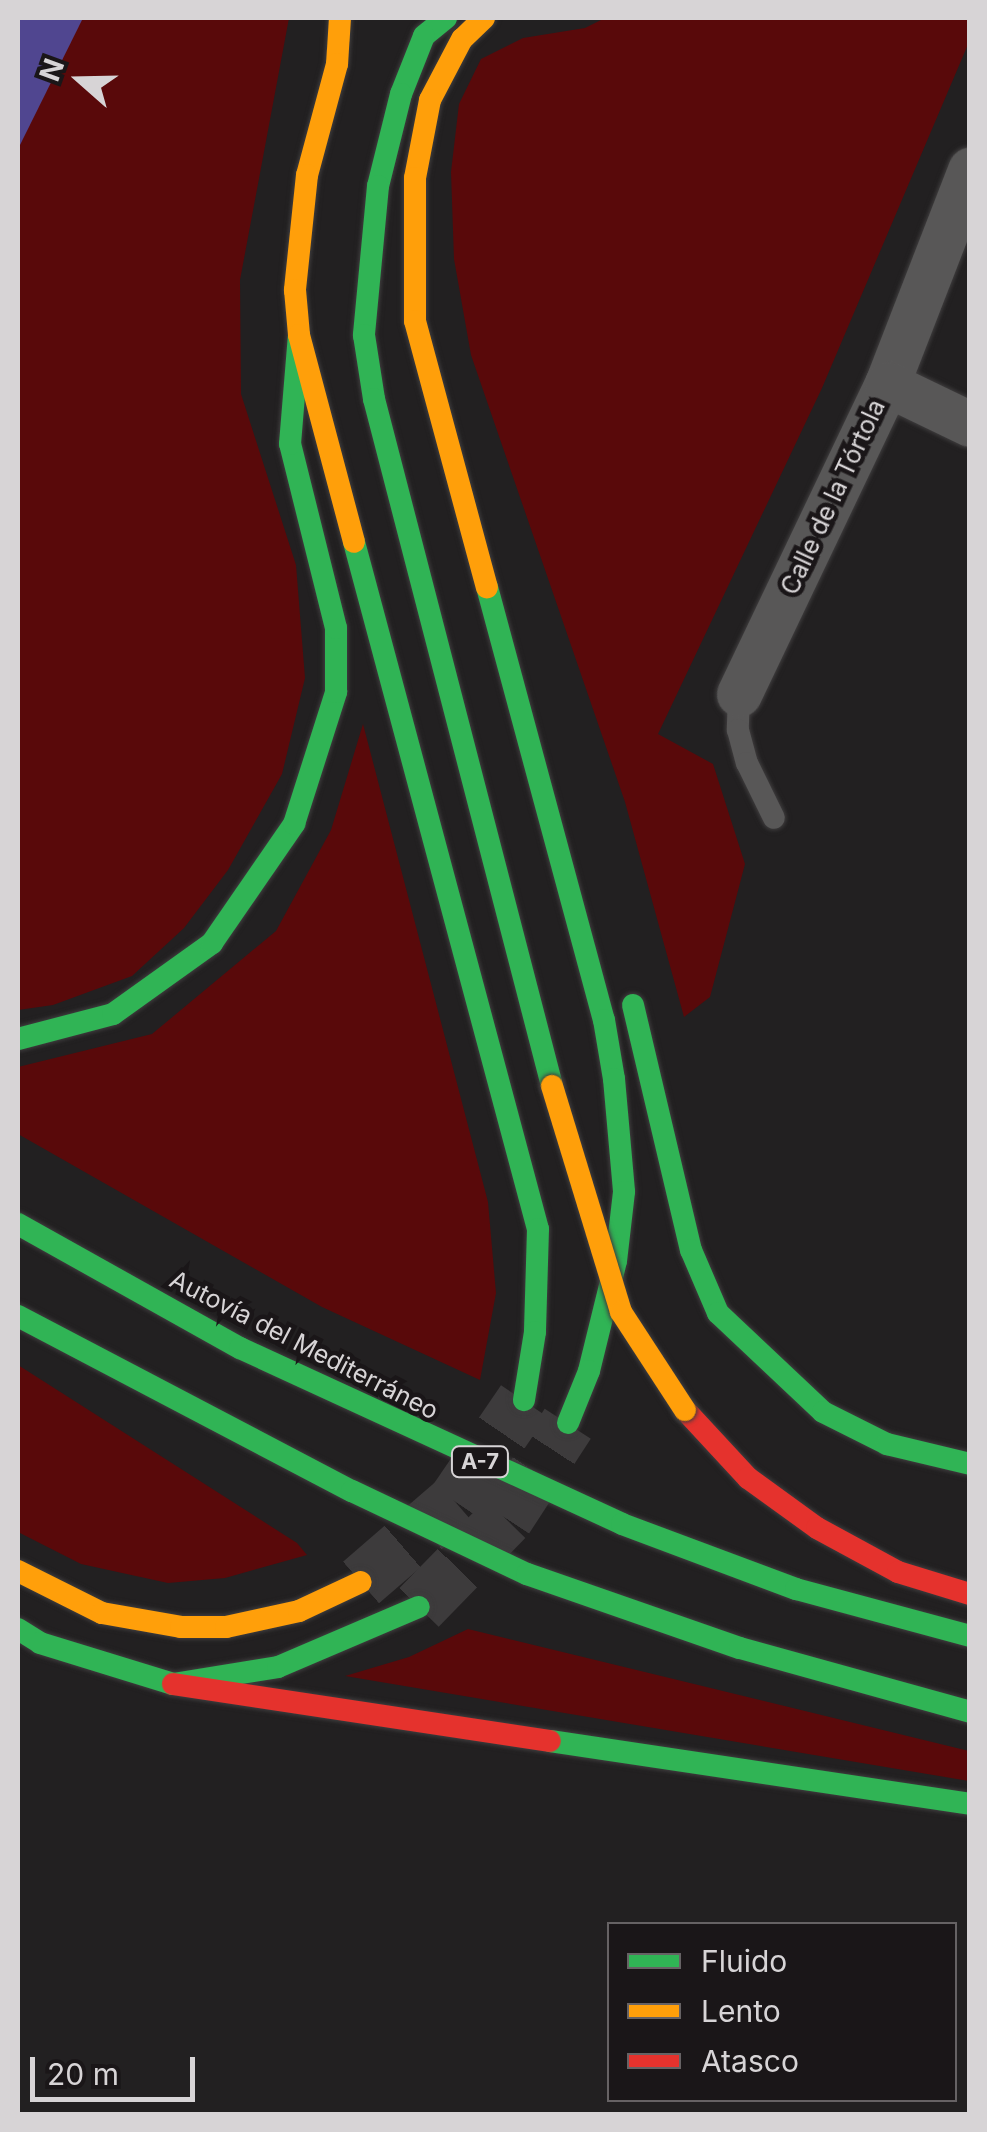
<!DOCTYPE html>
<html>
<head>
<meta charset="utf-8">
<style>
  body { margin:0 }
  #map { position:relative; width:987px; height:2132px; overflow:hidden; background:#222021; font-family:Inter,sans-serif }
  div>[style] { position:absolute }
  .green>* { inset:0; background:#59090a }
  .water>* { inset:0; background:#504690 }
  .secondary-tunnel>* { height:55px; margin-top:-27.5px; transform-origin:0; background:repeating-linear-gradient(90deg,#3d3b3c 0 55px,transparent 0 83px) }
  .roads { filter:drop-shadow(0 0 2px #3f3d3e) drop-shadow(0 0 2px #3f3d3e) }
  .lane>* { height:22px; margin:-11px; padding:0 11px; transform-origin:11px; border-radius:11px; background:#585757 }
  .street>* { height:45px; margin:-22.5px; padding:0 22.5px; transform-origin:22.5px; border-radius:22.5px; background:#585757 }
  .fast>* { height:22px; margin:-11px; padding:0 11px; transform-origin:11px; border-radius:11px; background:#30b455 }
  .slow>* { height:22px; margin:-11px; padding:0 11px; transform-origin:11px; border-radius:11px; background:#ff9f0a }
  .jam>* { height:22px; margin:-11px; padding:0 11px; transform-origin:11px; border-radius:11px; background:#e5322d }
  .bridges { filter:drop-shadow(0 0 2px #3f3d3e) drop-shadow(0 0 2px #3f3d3e) }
  .slow-bridge>* { height:22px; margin:-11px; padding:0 11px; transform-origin:11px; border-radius:11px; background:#ff9f0a }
  span { translate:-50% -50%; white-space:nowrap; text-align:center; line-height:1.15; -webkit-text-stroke:9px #1a1618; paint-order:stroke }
  .shield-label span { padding:2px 8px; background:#1a1618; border:2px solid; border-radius:8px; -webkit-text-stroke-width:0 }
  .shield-label { font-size:22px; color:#d7d4d6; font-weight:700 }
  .street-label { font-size:25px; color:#d7d4d6 }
  .frame { position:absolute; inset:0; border:20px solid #d7d4d6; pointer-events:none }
  .legend { position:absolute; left:607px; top:1922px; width:350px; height:180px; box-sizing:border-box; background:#1a1618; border:2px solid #666264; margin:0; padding:12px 18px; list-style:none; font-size:30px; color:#d7d4d6 }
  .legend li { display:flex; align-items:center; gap:20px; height:50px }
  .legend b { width:50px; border:2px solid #666264 }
  .north { position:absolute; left:30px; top:30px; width:100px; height:100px; -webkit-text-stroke:8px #1a1618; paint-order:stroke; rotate:290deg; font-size:28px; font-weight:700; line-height:40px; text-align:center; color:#d7d4d6 }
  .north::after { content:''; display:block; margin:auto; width:35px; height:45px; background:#d7d4d6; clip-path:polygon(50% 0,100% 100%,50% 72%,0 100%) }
  .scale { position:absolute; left:30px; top:2057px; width:165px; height:45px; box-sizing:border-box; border:5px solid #d7d4d6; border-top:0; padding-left:12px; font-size:30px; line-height:35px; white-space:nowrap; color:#d7d4d6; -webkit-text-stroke:8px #1a1618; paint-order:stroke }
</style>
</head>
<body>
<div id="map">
  <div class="green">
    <i style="clip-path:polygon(18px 18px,289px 18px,240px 280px,241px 394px,296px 565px,305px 678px,282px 774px,228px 870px,184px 928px,132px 976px,53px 1005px,18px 1010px)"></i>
    <i style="clip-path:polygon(605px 18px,969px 18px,969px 42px,822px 388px,658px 734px,713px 764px,745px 864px,710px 997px,684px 1017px,625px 802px,471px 355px,454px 259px,451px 172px,459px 104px,481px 59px,523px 38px,585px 28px)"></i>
    <i style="clip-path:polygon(363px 724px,488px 1202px,496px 1293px,480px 1380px,322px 1307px,18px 1134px,18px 1067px,152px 1034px,276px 931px,331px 830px)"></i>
    <i style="clip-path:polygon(18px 1365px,297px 1543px,307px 1555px,225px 1578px,168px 1583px,81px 1564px,18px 1532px)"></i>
    <i style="clip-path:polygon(468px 1629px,969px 1751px,969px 1781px,345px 1676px,409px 1657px)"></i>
  </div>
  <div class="water">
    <i style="clip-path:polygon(18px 18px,83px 18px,18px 149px)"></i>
  </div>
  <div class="secondary-tunnel">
    <i style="left:361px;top:1582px;width:124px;rotate:-40.8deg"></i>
    <i style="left:455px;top:1501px;width:122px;rotate:-55.7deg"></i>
    <i style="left:419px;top:1607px;width:124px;rotate:-45.7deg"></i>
    <i style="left:506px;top:1518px;width:113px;rotate:-56.9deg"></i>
  </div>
  <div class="roads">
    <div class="lane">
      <i style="left:739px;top:694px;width:36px;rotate:92deg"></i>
      <i style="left:738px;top:730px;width:34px;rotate:75deg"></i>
      <i style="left:747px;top:763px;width:61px;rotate:63.9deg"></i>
    </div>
    <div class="street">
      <i style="left:887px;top:384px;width:230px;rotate:-68.8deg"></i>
      <i style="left:739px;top:694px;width:344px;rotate:-64.5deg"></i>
      <i style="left:887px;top:384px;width:92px;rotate:25.7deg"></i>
    </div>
    <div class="fast">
      <i style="left:446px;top:18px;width:28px;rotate:141deg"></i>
      <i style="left:424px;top:36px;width:62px;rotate:111.6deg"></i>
      <i style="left:401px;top:94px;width:95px;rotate:104deg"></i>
      <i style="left:378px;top:186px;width:150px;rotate:95.4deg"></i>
      <i style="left:364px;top:335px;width:65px;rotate:81.1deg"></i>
      <i style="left:374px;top:399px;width:710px;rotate:75.47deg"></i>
      <i style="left:354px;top:542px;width:711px;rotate:75.01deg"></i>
      <i style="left:538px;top:1229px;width:103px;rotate:91.7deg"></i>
      <i style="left:535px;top:1332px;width:69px;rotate:99.2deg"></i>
      <i style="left:487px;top:587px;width:449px;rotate:74.9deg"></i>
      <i style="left:604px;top:1020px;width:60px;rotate:80.4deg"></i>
      <i style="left:614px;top:1079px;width:113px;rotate:84.9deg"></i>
      <i style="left:624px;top:1192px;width:69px;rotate:96.6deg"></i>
      <i style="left:616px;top:1261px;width:113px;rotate:103.8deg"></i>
      <i style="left:589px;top:1371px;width:56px;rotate:112deg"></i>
      <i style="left:633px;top:1005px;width:252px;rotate:76.7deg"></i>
      <i style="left:691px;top:1250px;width:69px;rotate:66.8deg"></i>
      <i style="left:718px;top:1313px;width:144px;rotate:43.3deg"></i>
      <i style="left:823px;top:1412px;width:72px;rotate:26.6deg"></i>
      <i style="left:887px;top:1444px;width:85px;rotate:13.5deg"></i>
      <i style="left:18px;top:1039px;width:98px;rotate:-14.7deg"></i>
      <i style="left:113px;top:1014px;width:122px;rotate:-35.6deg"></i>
      <i style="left:212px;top:943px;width:145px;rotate:-55.4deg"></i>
      <i style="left:294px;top:824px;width:139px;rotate:-72.3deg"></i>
      <i style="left:336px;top:692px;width:64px;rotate:-90deg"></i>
      <i style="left:336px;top:628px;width:190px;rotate:-104deg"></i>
      <i style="left:290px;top:444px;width:109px;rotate:-85.3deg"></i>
      <i style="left:18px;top:1224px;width:254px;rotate:29.2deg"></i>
      <i style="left:240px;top:1348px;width:421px;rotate:24.7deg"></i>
      <i style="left:622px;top:1524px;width:186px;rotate:20.5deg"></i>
      <i style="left:796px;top:1589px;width:180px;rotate:15.1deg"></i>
      <i style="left:18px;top:1316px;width:377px;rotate:27.7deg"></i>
      <i style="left:352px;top:1491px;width:194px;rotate:25.4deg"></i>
      <i style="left:527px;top:1574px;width:225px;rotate:19.2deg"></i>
      <i style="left:740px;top:1648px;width:239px;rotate:15.5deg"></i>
      <i style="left:18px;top:1629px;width:26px;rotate:32deg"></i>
      <i style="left:40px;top:1643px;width:139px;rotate:17.1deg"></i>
      <i style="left:173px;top:1684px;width:106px;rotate:-9.2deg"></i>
      <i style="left:278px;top:1667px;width:153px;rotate:-23.1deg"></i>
      <i style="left:550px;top:1741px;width:425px;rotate:8.5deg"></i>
    </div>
    <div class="slow">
      <i style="left:340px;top:18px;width:46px;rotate:93.7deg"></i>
      <i style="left:337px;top:64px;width:115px;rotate:105.1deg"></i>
      <i style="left:307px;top:175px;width:116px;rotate:96deg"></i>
      <i style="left:295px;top:290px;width:45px;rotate:84.9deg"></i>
      <i style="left:299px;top:335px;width:214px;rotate:75.1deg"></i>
      <i style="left:484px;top:18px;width:30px;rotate:136deg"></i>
      <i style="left:462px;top:39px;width:69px;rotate:117.7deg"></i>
      <i style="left:430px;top:100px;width:79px;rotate:100.9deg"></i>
      <i style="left:415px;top:178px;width:143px;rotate:90deg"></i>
      <i style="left:415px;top:321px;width:276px;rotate:74.9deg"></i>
      <i style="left:18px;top:1571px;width:94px;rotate:26.6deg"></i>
      <i style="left:102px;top:1613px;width:80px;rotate:10deg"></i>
      <i style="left:181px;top:1627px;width:45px"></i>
      <i style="left:226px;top:1627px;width:75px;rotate:-12.4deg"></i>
      <i style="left:299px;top:1611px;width:68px;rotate:-25.1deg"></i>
    </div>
    <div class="jam">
      <i style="left:685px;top:1410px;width:93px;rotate:47.2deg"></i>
      <i style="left:748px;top:1478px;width:85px;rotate:35.9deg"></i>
      <i style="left:817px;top:1528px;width:92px;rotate:28.5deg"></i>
      <i style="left:898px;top:1572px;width:75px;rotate:17deg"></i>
      <i style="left:173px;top:1684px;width:381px;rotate:8.6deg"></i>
    </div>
  </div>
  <div class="bridges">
    <div class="slow-bridge">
      <i style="left:552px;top:1086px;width:236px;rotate:73deg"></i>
      <i style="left:621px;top:1312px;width:117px;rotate:56.9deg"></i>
    </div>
  </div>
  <div class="shield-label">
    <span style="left:480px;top:1462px">A-7</span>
  </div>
  <div class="street-label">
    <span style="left:833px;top:497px;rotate:-65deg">Calle de la Tórtola</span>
    <span style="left:304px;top:1345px;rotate:27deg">Autovía del Mediterráneo</span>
  </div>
  <div class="frame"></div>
  <ul class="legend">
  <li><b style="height:12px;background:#30b455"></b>Fluido</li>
  <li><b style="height:12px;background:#ff9f0a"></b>Lento</li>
  <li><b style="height:12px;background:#e5322d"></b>Atasco</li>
  </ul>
  <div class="north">N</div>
  <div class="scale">20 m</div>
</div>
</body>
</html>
